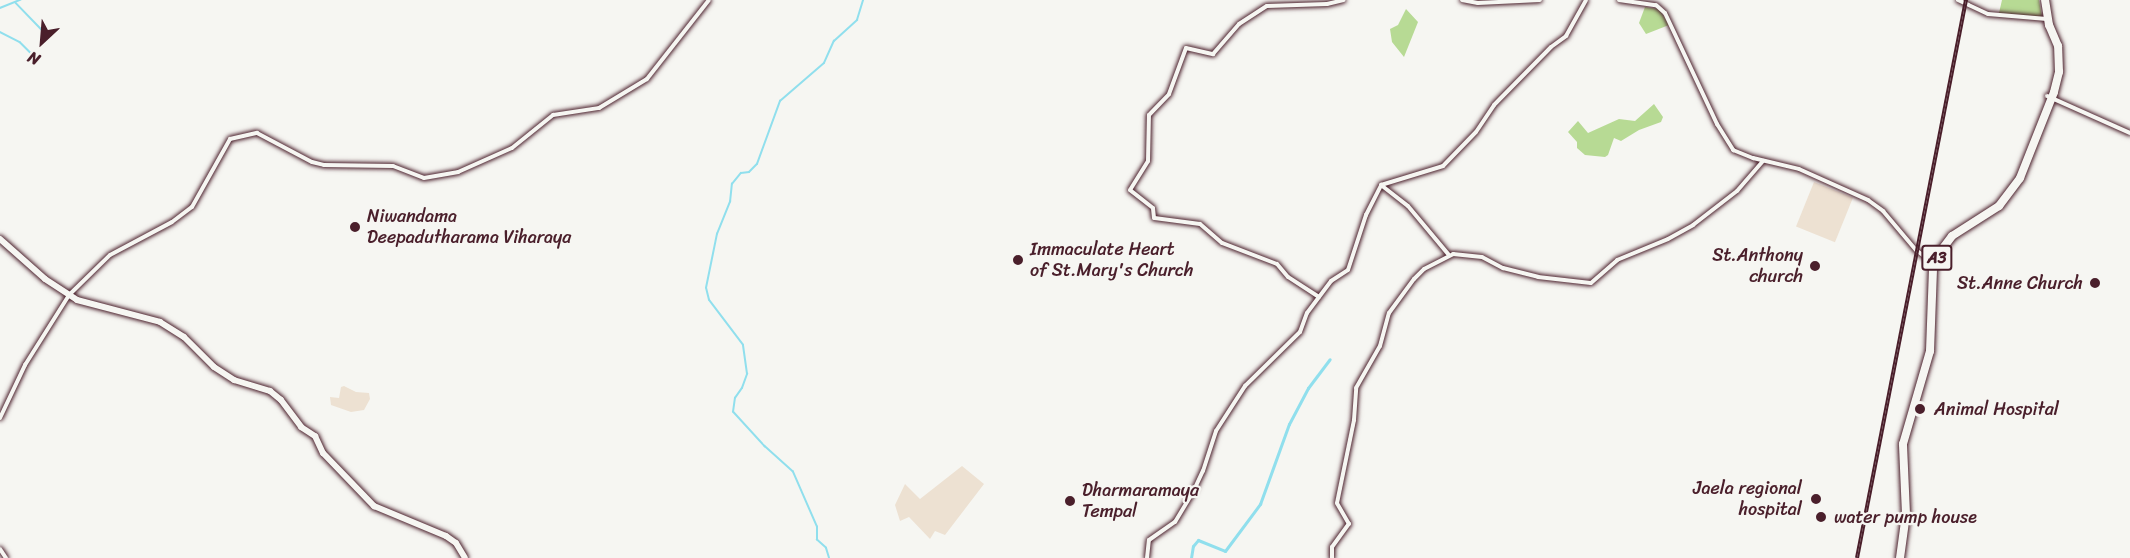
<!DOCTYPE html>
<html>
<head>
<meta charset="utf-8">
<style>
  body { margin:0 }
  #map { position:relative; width:2130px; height:558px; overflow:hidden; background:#f6f6f2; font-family:Sriracha,sans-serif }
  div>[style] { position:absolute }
  .built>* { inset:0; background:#ede1d2; transform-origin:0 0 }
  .green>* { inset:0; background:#b7da94 }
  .stream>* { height:1.5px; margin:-0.75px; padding:0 0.75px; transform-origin:0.75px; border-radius:0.75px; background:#90dfed }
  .canal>* { height:3px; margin:-1.5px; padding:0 1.5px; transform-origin:1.5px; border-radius:1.5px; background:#90dfed }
  .roads { filter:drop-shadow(0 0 2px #4a1f2b) drop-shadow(0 0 2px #4a1f2b) }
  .minor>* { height:4px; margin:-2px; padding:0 2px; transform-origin:2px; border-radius:2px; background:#f6f6f2 }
  .major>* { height:6px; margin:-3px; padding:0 3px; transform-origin:3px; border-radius:3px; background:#f6f6f2 }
  .highway>* { height:8px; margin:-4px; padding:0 4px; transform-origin:4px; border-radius:4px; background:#f6f6f2 }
  .rail>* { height:4px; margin-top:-2px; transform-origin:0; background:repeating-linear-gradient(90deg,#f6f6f2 0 4.5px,#4a1f2b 0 9px); box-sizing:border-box; border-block:2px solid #4a1f2b }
  .dots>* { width:16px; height:16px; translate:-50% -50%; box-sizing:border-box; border:3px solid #f6f6f2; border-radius:50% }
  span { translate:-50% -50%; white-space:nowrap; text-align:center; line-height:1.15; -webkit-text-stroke:4.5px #f6f6f2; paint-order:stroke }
  .shield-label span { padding:2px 4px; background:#f6f6f2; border:2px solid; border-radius:4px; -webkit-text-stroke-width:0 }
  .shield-label { font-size:16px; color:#4a1f2b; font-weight:700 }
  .poi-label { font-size:18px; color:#4a1f2b }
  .left { translate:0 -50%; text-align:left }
  .right { translate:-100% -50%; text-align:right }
  .north { position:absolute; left:12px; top:12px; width:60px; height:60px; -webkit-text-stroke:4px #f6f6f2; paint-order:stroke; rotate:206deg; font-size:16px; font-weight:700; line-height:24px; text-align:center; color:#4a1f2b }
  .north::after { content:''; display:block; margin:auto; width:21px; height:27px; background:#4a1f2b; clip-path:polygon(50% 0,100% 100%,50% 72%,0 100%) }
</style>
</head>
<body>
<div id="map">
  <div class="built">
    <i style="left:1814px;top:182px;width:42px;height:48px;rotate:22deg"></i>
    <i style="clip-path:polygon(344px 386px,356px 392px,369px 393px,370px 399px,364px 410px,351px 412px,331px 405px,330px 397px,339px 398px,341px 387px)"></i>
    <i style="clip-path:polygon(962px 466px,984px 484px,945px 535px,935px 531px,930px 539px,909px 517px,900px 521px,895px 505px,905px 484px,920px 499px)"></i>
  </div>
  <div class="green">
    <i style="clip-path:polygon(2002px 0,2039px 0,2042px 17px,1999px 13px)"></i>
    <i style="clip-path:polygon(1645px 7px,1659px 9px,1669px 25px,1646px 34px,1639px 23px)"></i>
    <i style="clip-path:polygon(1406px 9px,1418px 22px,1404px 57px,1392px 42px,1390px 29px,1398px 25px)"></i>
    <i style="clip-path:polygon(1654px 104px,1663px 117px,1661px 122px,1639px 130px,1621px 141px,1614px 138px,1608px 155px,1605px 157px,1585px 155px,1577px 148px,1577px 142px,1568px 132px,1578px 121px,1588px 133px,1619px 119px,1635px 121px)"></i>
  </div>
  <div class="stream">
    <i style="left:16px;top:3px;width:40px;rotate:46deg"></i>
    <i style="left:0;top:8px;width:22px;rotate:-22deg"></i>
    <i style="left:0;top:32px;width:22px;rotate:27deg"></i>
    <i style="left:20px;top:42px;width:14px;rotate:45deg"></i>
    <i style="left:829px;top:558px;width:10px;rotate:-107deg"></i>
    <i style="left:826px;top:548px;width:12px;rotate:-138deg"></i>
    <i style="left:817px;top:540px;width:13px;rotate:-90deg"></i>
    <i style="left:817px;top:527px;width:60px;rotate:-113.6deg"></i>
    <i style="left:793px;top:472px;width:38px;rotate:-138deg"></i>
    <i style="left:765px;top:447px;width:47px;rotate:-132.4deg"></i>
    <i style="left:733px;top:412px;width:14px;rotate:-82deg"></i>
    <i style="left:735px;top:398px;width:12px;rotate:-55deg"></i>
    <i style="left:742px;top:388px;width:15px;rotate:-70deg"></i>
    <i style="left:747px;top:374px;width:29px;rotate:-98deg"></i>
    <i style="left:743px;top:345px;width:56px;rotate:-127.1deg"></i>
    <i style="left:709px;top:300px;width:12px;rotate:-104deg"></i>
    <i style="left:706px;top:288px;width:55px;rotate:-78.5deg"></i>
    <i style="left:717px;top:234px;width:35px;rotate:-68deg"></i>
    <i style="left:730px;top:202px;width:18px;rotate:-84deg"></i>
    <i style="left:732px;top:184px;width:14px;rotate:-51deg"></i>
    <i style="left:741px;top:173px;width:8px;rotate:-7deg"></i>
    <i style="left:749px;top:172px;width:11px;rotate:-45deg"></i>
    <i style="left:757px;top:164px;width:67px;rotate:-69.9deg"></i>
    <i style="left:780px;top:101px;width:58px;rotate:-40.8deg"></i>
    <i style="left:824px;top:63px;width:24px;rotate:-66deg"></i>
    <i style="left:834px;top:41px;width:31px;rotate:-42deg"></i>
    <i style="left:857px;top:20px;width:21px;rotate:-73deg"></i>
  </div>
  <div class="canal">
    <i style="left:1191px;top:558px;width:12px;rotate:-81deg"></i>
    <i style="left:1193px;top:546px;width:8px;rotate:-50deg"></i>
    <i style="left:1198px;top:540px;width:29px;rotate:22deg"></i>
    <i style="left:1225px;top:551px;width:59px;rotate:-53.3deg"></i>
    <i style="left:1260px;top:504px;width:85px;rotate:-70.1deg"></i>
    <i style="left:1289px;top:424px;width:41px;rotate:-62.2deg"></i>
    <i style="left:1308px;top:388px;width:36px;rotate:-53deg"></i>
  </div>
  <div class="roads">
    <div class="minor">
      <i style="left:1462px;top:0;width:16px;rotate:11deg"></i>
      <i style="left:1478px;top:3px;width:62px;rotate:-2.8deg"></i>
      <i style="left:1619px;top:0;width:37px;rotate:8deg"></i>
      <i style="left:1656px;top:5px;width:12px;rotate:42deg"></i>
      <i style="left:1665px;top:13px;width:123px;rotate:64.9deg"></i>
      <i style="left:1717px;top:124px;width:31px;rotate:58deg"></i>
      <i style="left:1733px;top:150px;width:22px;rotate:22deg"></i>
      <i style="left:1753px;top:158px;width:47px;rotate:13.4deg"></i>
      <i style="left:1799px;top:169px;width:76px;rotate:24.2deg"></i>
      <i style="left:1868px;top:200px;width:19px;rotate:36deg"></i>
      <i style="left:1883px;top:211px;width:51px;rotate:49.8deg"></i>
      <i style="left:1916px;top:250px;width:21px;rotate:37deg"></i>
      <i style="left:1958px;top:0;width:33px;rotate:25deg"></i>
      <i style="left:1988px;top:14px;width:59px;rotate:4.8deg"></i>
      <i style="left:2047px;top:96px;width:91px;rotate:24deg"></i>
      <i style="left:1381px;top:185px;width:65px;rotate:-17deg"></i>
      <i style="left:1443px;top:166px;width:47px;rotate:-45.9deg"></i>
      <i style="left:1476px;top:132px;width:32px;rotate:-56deg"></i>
      <i style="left:1494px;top:105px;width:81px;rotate:-45.5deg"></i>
      <i style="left:1551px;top:47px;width:19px;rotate:-36deg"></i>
      <i style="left:1566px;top:36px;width:41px;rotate:-60.9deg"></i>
      <i style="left:1381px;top:185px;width:34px;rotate:38deg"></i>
      <i style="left:1408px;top:206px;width:64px;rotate:50.1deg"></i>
      <i style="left:1319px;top:297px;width:37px;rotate:-147deg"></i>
      <i style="left:1288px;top:277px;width:17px;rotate:-130deg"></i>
      <i style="left:1277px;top:264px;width:59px;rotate:-159.1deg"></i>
      <i style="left:1222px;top:243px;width:29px;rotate:-139deg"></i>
      <i style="left:1200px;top:224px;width:46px;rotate:-172.6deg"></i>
      <i style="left:1154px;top:218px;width:10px;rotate:-96deg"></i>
      <i style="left:1153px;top:208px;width:29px;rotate:-142deg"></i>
      <i style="left:1130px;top:190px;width:34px;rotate:-58deg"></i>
      <i style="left:1148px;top:161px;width:46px;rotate:-88.8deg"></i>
      <i style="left:1149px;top:115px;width:29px;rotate:-46deg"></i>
      <i style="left:1169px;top:94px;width:49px;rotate:-69.7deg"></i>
      <i style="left:1186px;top:48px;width:28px;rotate:13deg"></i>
      <i style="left:1213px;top:54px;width:40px;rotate:-49deg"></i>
      <i style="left:1239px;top:24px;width:33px;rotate:-33deg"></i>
      <i style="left:1267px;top:6px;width:60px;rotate:-1.9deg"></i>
      <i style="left:1327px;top:4px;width:17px;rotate:-13deg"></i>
      <i style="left:0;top:418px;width:59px;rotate:-64.7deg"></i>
      <i style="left:25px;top:365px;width:83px;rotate:-57.8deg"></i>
      <i style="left:69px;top:295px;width:57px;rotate:-44.3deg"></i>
      <i style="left:110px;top:255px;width:70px;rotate:-28deg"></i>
      <i style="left:172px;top:222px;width:25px;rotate:-37deg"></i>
      <i style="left:192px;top:207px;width:78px;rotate:-60.8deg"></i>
      <i style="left:230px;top:139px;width:28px;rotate:-13deg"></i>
      <i style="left:257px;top:133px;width:62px;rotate:27.8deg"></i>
      <i style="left:312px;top:162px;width:12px;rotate:14deg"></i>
      <i style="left:324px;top:165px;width:69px;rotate:0.8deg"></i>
      <i style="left:393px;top:166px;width:33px;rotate:21deg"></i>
      <i style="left:424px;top:178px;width:35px;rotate:-10deg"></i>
      <i style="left:458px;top:172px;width:59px;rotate:-24deg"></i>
      <i style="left:512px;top:148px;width:53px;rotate:-38.8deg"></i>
      <i style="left:553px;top:115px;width:47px;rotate:-8.7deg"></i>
      <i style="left:599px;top:108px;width:56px;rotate:-31.1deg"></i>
      <i style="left:647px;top:79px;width:100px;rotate:-51.9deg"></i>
      <i style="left:0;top:549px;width:11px;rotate:56deg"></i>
      <i style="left:1147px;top:558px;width:18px;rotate:-84deg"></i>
      <i style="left:1149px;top:540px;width:32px;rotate:-35deg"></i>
      <i style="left:1175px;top:522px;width:37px;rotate:-59deg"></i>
      <i style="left:1194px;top:490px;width:21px;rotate:-65deg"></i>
      <i style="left:1203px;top:471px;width:42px;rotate:-72deg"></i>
      <i style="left:1216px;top:431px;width:54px;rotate:-57.2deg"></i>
      <i style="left:1245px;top:386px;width:77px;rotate:-44.5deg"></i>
      <i style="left:1300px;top:332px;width:20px;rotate:-70deg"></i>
      <i style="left:1307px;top:313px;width:40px;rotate:-53deg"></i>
      <i style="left:1331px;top:281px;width:20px;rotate:-33deg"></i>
      <i style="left:1348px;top:270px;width:58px;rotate:-71.9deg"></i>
      <i style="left:1366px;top:215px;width:34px;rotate:-63deg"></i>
      <i style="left:1332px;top:558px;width:11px;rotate:-90deg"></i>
      <i style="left:1332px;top:547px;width:29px;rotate:-54deg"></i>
      <i style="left:1349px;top:524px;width:24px;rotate:-120deg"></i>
      <i style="left:1337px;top:503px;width:85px;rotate:-78.4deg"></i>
      <i style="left:1354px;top:420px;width:32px;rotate:-86deg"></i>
      <i style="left:1356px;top:388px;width:48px;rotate:-60.3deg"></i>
      <i style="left:1380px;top:346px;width:34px;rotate:-75deg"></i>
      <i style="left:1389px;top:313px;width:42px;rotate:-53.7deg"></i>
      <i style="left:1414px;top:279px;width:14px;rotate:-45deg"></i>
      <i style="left:1424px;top:269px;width:33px;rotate:-27deg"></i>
      <i style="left:1453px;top:254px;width:29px;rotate:6deg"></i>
      <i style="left:1482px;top:257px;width:24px;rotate:28deg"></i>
      <i style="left:1503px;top:268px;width:36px;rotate:14deg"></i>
      <i style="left:1538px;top:277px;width:53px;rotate:6.5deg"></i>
      <i style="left:1591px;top:283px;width:35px;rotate:-41deg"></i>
      <i style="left:1617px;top:260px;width:55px;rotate:-22.4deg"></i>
      <i style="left:1668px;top:239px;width:29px;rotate:-29deg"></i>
      <i style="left:1693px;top:225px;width:56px;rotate:-37.7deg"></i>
      <i style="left:1737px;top:191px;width:40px;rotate:-49deg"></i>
    </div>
    <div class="major">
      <i style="left:0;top:239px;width:60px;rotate:41.6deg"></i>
      <i style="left:45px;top:279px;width:38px;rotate:33deg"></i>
      <i style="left:77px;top:300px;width:86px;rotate:14.8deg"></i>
      <i style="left:160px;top:322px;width:28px;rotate:32deg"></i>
      <i style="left:184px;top:337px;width:42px;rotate:45deg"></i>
      <i style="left:214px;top:367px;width:24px;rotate:33deg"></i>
      <i style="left:234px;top:380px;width:38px;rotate:17deg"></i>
      <i style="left:270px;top:391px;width:14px;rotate:39deg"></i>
      <i style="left:281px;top:400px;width:34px;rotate:53deg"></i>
      <i style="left:301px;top:427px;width:17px;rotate:33deg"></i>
      <i style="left:315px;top:436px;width:19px;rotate:65deg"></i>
      <i style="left:323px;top:453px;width:74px;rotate:46.1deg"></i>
      <i style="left:374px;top:506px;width:78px;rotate:22.6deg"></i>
      <i style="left:446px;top:536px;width:12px;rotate:35deg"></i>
      <i style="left:456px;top:543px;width:17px;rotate:59deg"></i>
    </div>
    <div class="highway">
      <i style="left:1900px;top:558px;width:44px;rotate:-82.2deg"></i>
      <i style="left:1906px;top:514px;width:70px;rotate:-92.5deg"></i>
      <i style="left:1903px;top:444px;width:97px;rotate:-73.8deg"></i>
      <i style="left:1930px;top:351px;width:83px;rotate:-87.9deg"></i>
      <i style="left:1933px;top:268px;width:17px;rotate:-66deg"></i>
      <i style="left:1940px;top:252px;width:20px;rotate:-53deg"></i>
      <i style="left:1952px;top:236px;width:56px;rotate:-32.6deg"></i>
      <i style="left:1999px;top:206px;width:35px;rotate:-53deg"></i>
      <i style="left:2020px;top:178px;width:92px;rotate:-68.4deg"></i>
      <i style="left:2054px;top:92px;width:21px;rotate:-76deg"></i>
      <i style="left:2059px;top:72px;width:26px;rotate:-92deg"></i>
      <i style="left:2058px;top:46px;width:23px;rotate:-113deg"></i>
      <i style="left:2049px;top:25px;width:25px;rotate:-99deg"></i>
    </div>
  </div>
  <div class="rail">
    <i style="left:1857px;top:558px;width:569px;rotate:-78.95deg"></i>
  </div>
  <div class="dots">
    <i style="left:355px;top:227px;background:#4a1f2b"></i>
    <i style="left:1018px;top:260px;background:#4a1f2b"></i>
    <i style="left:1815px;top:266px;background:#4a1f2b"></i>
    <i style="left:2095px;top:283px;background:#4a1f2b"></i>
    <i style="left:1920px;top:409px;background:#4a1f2b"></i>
    <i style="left:1816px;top:499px;background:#4a1f2b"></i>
    <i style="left:1070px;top:501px;background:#4a1f2b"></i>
    <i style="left:1821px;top:517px;background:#4a1f2b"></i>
  </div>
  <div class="shield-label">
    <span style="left:1937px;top:258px">A3</span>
  </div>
  <div class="poi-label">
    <span class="left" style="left:367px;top:227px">Niwandama<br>Deepadutharama Viharaya</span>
    <span class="left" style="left:1030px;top:260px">Immaculate Heart<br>of St.Mary's Church</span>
    <span class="right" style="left:1803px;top:266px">St.Anthony<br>church</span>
    <span class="right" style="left:2083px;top:283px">St.Anne Church</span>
    <span class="left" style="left:1934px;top:409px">Animal Hospital</span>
    <span class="right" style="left:1802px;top:499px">Jaela regional<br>hospital</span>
    <span class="left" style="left:1082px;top:501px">Dharmaramaya<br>Tempal</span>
    <span class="left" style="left:1834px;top:517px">water pump house</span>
  </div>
  <div class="north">N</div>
</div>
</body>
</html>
